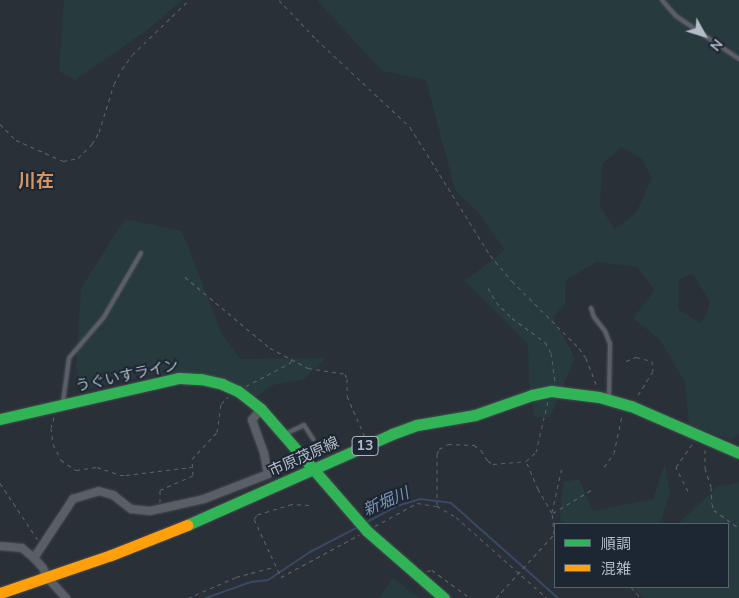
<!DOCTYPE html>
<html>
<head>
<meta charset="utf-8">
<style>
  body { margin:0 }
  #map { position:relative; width:739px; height:598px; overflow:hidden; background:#2a3038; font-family:"Nunito Sans","Noto Sans JP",sans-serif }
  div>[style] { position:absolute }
  .green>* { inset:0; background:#273a3e }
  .stream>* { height:2px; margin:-1px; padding:0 1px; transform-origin:1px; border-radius:1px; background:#384963 }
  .path>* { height:1px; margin-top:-0.5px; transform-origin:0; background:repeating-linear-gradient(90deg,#5d636a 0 4px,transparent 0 8px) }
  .roads { filter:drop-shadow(0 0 1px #484c53) drop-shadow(0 0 1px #484c53) }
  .lane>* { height:4px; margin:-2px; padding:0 2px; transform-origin:2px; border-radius:2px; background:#5a5e66 }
  .street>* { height:8px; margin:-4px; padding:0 4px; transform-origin:4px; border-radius:4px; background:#5a5e66 }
  .fast>* { height:11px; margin:-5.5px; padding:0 5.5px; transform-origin:5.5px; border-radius:5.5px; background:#30b455 }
  .slow>* { height:11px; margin:-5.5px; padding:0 5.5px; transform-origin:5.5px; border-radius:5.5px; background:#ff9f0a }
  span { translate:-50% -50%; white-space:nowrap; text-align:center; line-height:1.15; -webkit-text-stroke:4px #1d2633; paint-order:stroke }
  .shield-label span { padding:1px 4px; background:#1d2633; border:1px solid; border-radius:4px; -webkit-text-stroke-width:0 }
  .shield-label { font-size:14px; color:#b4bcc9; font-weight:700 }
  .street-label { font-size:15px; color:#b4bcc9 }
  .water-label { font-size:16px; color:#7c92b1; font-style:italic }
  .quarter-label { font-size:18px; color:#d59563; font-weight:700 }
  .legend { position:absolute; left:554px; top:523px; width:175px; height:65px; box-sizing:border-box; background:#1d2633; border:1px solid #59626f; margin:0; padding:6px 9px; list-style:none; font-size:15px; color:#b4bcc9 }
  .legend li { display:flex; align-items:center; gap:10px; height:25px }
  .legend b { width:25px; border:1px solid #59626f }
  .north { position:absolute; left:679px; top:10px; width:50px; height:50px; -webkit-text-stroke:4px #1d2633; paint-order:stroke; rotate:129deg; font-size:14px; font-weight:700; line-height:20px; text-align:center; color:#b4bcc9 }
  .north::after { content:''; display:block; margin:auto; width:18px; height:22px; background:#b4bcc9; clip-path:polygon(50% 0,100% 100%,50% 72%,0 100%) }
</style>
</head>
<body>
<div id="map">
  <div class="green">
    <i style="clip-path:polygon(64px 0,182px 0,150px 28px,75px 80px,59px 71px)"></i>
    <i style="clip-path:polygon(evenodd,317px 0,739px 0,739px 434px,731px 440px,689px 425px,685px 382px,660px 340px,633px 318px,655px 290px,637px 267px,596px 262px,565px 281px,565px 304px,553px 317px,575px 358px,550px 417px,534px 417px,529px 385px,528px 344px,465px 281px,505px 250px,478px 212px,455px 190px,426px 80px,382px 71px,317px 0,622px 147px,642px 159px,652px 178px,636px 213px,615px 229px,600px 207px,602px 164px,622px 147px,317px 0,692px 273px,710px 301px,707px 314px,700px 323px,678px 309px,679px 280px,692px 273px)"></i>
    <i style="clip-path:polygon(125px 219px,182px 231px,221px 332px,240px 359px,326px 358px,304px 379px,273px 385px,250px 401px,201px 379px,154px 374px,81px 391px,76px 368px,81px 288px)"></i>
    <i style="clip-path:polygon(665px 463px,670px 491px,660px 524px,568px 524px,560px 521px,563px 482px,579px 479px,593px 511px,653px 499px)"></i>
    <i style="clip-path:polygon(739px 482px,739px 598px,644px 598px,633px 587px,728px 587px,728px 524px,678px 524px,717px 487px)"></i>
    <i style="clip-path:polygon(393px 578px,419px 598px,379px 598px)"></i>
  </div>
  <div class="stream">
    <i style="left:365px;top:523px;width:36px;rotate:-28deg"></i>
    <i style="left:397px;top:506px;width:24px;rotate:-17deg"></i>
    <i style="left:420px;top:499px;width:31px;rotate:7deg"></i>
    <i style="left:451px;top:503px;width:143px;rotate:41.6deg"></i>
    <i style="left:206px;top:598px;width:48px;rotate:-19.6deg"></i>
    <i style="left:251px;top:582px;width:17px;rotate:-7deg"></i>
    <i style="left:268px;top:580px;width:50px;rotate:-33.7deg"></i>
    <i style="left:310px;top:552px;width:54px;rotate:-27.5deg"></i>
  </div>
  <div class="path">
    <i style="left:279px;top:0;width:54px;rotate:46.5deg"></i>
    <i style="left:316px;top:39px;width:129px;rotate:43.1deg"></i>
    <i style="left:410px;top:127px;width:151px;rotate:58deg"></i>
    <i style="left:490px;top:255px;width:34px;rotate:50deg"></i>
    <i style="left:512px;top:281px;width:95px;rotate:45deg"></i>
    <i style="left:579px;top:348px;width:12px;rotate:55deg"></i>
    <i style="left:586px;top:358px;width:30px;rotate:69deg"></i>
    <i style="left:0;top:124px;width:23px;rotate:45deg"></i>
    <i style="left:16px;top:140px;width:51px;rotate:24.1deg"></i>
    <i style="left:63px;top:161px;width:15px;rotate:-11deg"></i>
    <i style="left:78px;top:158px;width:20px;rotate:-45deg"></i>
    <i style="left:92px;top:144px;width:14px;rotate:-60deg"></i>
    <i style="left:99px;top:132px;width:50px;rotate:-72.6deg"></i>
    <i style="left:114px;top:84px;width:17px;rotate:-62deg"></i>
    <i style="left:122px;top:69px;width:17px;rotate:-54deg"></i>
    <i style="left:132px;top:55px;width:79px;rotate:-44deg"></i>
    <i style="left:185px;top:277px;width:111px;rotate:39.9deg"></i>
    <i style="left:270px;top:348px;width:43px;rotate:27.8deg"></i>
    <i style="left:308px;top:368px;width:37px;rotate:9deg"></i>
    <i style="left:345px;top:374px;width:5px;rotate:68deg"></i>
    <i style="left:347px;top:379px;width:17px;rotate:90deg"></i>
    <i style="left:347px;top:396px;width:45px;rotate:66.3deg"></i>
    <i style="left:488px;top:288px;width:16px;rotate:60deg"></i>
    <i style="left:496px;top:302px;width:23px;rotate:45deg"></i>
    <i style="left:512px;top:318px;width:41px;rotate:36deg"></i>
    <i style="left:545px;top:342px;width:13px;rotate:61deg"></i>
    <i style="left:551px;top:353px;width:30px;rotate:82deg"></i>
    <i style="left:626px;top:361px;width:11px;rotate:-22deg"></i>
    <i style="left:636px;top:357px;width:16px;rotate:14deg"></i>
    <i style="left:652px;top:361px;width:10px;rotate:84deg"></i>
    <i style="left:653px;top:371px;width:31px;rotate:122deg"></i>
    <i style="left:246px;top:386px;width:50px;rotate:-27.6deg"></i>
    <i style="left:290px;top:363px;width:4px;rotate:-63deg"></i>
    <i style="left:54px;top:417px;width:11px;rotate:105deg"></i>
    <i style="left:51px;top:428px;width:16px;rotate:83deg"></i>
    <i style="left:53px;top:444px;width:18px;rotate:63deg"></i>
    <i style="left:61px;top:460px;width:18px;rotate:34deg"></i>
    <i style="left:76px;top:470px;width:21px;rotate:-8deg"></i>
    <i style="left:97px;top:467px;width:24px;rotate:19deg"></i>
    <i style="left:120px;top:475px;width:6px"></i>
    <i style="left:126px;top:475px;width:66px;rotate:-6.9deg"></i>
    <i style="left:705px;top:450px;width:18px;rotate:90deg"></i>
    <i style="left:705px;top:468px;width:20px;rotate:72deg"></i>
    <i style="left:711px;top:487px;width:17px;rotate:87deg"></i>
    <i style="left:712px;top:504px;width:6px;rotate:72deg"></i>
    <i style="left:714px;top:510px;width:31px;rotate:36deg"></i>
    <i style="left:604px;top:467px;width:17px;rotate:-54deg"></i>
    <i style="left:614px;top:453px;width:40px;rotate:-78deg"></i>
    <i style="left:0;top:483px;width:69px;rotate:56.3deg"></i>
    <i style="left:688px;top:491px;width:27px;rotate:-117deg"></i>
    <i style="left:676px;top:467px;width:29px;rotate:-55deg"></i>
    <i style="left:160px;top:502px;width:12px;rotate:-90deg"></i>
    <i style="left:160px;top:490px;width:36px;rotate:-24deg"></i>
    <i style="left:193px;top:475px;width:16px;rotate:-94deg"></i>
    <i style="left:192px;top:459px;width:37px;rotate:-47deg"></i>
    <i style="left:217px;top:432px;width:28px;rotate:-82deg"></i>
    <i style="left:221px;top:404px;width:10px;rotate:-45deg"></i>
    <i style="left:309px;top:505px;width:17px;rotate:-177deg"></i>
    <i style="left:292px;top:504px;width:37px;rotate:163deg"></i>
    <i style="left:257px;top:515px;width:5px;rotate:127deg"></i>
    <i style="left:254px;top:519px;width:64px;rotate:65deg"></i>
    <i style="left:281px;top:577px;width:89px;rotate:-28.3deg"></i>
    <i style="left:437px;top:505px;width:51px;rotate:-90deg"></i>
    <i style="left:437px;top:454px;width:5px;rotate:-68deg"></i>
    <i style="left:439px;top:449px;width:10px;rotate:-29deg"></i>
    <i style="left:448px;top:444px;width:26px;rotate:2deg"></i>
    <i style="left:474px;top:445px;width:9px;rotate:36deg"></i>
    <i style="left:481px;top:450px;width:13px;rotate:58deg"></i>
    <i style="left:488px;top:461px;width:6px;rotate:31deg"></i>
    <i style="left:493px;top:464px;width:33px;rotate:-5deg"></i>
    <i style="left:552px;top:512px;width:46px;rotate:-77.5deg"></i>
    <i style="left:553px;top:513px;width:47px;rotate:-31deg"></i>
    <i style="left:375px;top:526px;width:48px;rotate:-28.7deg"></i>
    <i style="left:417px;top:503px;width:20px;rotate:9deg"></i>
    <i style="left:437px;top:506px;width:22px;rotate:30deg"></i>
    <i style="left:456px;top:517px;width:122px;rotate:41.7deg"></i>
    <i style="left:427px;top:571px;width:5px;rotate:-11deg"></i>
    <i style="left:432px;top:570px;width:47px;rotate:36.4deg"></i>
    <i style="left:631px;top:587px;width:15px;rotate:48deg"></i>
    <i style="left:188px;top:598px;width:52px;rotate:-23.6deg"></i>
    <i style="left:236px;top:577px;width:39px;rotate:-15deg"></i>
    <i style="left:496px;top:598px;width:86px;rotate:-47.8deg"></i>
    <i style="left:554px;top:534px;width:21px;rotate:-95deg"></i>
    <i style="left:552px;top:513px;width:28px;rotate:-120deg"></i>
    <i style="left:538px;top:489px;width:30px;rotate:-113deg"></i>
    <i style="left:526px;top:461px;width:13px;rotate:-42deg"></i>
    <i style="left:536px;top:452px;width:52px;rotate:-76.8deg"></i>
  </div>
  <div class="roads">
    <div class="lane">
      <i style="left:662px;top:0;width:21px;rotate:49deg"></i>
      <i style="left:676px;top:16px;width:76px;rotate:34.3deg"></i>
      <i style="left:591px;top:308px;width:9px;rotate:72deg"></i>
      <i style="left:594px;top:317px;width:18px;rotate:52deg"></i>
      <i style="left:605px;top:331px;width:14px;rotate:69deg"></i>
      <i style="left:610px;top:344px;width:54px;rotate:91.1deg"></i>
      <i style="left:63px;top:402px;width:44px;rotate:-82.2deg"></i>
      <i style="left:69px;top:358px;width:54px;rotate:-49.5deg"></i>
      <i style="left:104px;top:317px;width:74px;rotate:-60deg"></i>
      <i style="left:285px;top:434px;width:21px;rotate:-25deg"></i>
      <i style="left:304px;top:425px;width:17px;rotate:57deg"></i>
    </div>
    <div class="street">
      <i style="left:0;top:546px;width:22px;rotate:5deg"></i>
      <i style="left:22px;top:548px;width:16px;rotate:40deg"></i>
      <i style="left:34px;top:558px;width:13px;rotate:48deg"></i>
      <i style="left:43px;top:568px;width:9px;rotate:69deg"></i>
      <i style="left:46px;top:576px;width:30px;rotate:48deg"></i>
      <i style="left:34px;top:558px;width:71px;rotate:-56.5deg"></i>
      <i style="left:73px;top:499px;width:27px;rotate:-17deg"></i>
      <i style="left:99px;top:491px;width:15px;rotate:16deg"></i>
      <i style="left:113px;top:495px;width:23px;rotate:38deg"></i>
      <i style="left:131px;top:509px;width:19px;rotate:6deg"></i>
      <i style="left:150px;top:511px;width:55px;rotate:-12.5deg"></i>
      <i style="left:204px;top:499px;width:69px;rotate:-21.3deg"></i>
      <i style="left:268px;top:474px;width:21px;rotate:-101deg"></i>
      <i style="left:264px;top:453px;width:35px;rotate:-110deg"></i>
      <i style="left:252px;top:420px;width:14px;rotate:-51deg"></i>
    </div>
    <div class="fast">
      <i style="left:0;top:419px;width:184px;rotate:-12.9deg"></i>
      <i style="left:179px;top:378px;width:22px;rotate:3deg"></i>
      <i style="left:201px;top:379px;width:22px;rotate:13deg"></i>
      <i style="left:222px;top:384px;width:17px;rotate:24deg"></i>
      <i style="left:238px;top:391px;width:29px;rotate:38deg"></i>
      <i style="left:261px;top:409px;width:162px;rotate:49deg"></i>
      <i style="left:367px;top:531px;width:102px;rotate:41deg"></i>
      <i style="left:187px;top:525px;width:224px;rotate:-23.9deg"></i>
      <i style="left:392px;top:434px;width:27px;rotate:-20deg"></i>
      <i style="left:417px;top:425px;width:59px;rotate:-9.8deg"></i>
      <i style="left:475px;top:415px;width:60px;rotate:-19.3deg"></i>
      <i style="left:532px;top:395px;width:19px;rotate:-12deg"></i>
      <i style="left:551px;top:391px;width:48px;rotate:7.1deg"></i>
      <i style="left:599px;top:397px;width:33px;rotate:16deg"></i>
      <i style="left:631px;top:406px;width:118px;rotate:23.5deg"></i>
    </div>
    <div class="slow">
      <i style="left:0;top:593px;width:117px;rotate:-18.9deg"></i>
      <i style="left:111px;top:555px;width:82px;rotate:-21.5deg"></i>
    </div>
  </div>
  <div class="shield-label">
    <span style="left:365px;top:446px">13</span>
  </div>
  <div class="street-label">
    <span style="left:127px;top:376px;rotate:-12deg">うぐいすライン</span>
    <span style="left:304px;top:457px;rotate:-24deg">市原茂原線</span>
  </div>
  <div class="water-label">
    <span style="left:386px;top:502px;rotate:-23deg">新堀川</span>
  </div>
  <div class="quarter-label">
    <span style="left:36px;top:181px">川在</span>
  </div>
  <ul class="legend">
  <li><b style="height:6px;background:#30b455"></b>順調</li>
  <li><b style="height:6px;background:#ff9f0a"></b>混雑</li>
  </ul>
  <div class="north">N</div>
</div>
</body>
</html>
